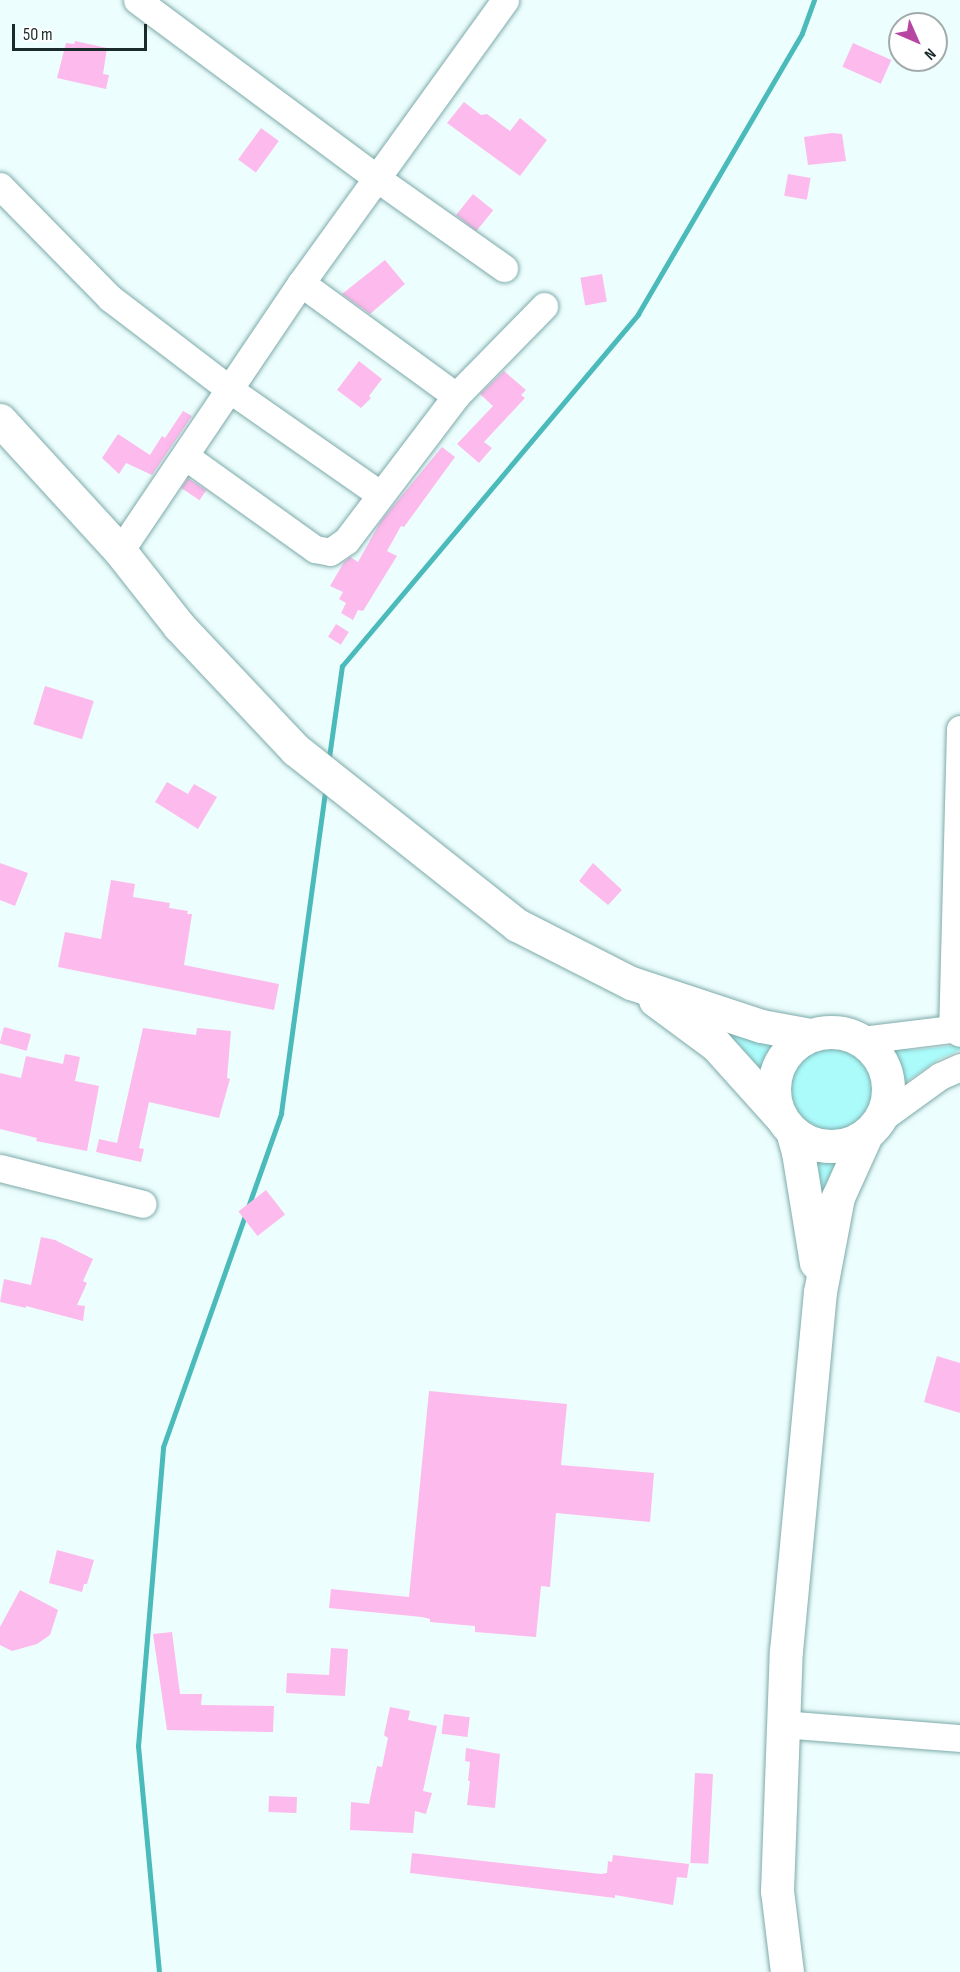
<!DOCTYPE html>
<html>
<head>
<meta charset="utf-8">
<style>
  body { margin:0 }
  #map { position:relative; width:960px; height:1972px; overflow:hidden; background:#ecfefd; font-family:"Sofia Sans Condensed",sans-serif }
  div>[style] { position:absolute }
  .green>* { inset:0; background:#acfbfb }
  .round { border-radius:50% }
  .stream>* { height:5px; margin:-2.5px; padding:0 2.5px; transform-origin:2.5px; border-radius:2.5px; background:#4bbabb }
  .building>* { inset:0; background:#fdbaec; transform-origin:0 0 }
  .roads { filter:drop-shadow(0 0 2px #7eaaaa) drop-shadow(0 0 2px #7eaaaa) }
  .minor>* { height:27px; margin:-13.5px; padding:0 13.5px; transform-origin:13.5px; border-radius:13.5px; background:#fff }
  .major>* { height:33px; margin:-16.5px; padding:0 16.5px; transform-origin:16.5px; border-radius:16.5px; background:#fff }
  .major>.ring { margin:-16.5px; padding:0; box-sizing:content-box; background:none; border:33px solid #fff; border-radius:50% }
  span { translate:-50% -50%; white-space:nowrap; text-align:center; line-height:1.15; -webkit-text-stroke:5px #fff; paint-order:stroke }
  .north { position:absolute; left:888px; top:12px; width:60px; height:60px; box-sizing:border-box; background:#fff; border:2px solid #a3aaaa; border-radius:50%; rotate:135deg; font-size:16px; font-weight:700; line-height:24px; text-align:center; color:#192b2b }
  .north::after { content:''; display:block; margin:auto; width:21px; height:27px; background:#b746a2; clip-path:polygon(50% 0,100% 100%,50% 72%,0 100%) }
  .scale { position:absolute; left:12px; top:24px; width:135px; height:27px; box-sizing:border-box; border:3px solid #192b2b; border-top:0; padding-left:8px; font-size:18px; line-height:21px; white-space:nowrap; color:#192b2b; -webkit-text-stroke:4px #fff; paint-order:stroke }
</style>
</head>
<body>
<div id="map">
  <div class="green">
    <i style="clip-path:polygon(718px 1027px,780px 1042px,766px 1064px,762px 1078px)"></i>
    <i class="round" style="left:785px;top:1042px;width:94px;height:94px"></i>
    <i style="clip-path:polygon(960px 1045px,960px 1050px,939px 1059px,903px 1084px,890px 1047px,912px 1050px)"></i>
    <i style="clip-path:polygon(807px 1156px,846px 1156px,826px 1194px,819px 1194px)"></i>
  </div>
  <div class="stream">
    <i style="left:329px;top:757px;width:92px;rotate:-81.9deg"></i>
    <i style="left:342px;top:666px;width:460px;rotate:-49.9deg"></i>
    <i style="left:638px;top:314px;width:325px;rotate:-59.7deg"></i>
    <i style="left:802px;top:33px;width:35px;rotate:-70deg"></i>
    <i style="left:159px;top:1972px;width:227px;rotate:-95.3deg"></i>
    <i style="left:138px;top:1746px;width:300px;rotate:-85.2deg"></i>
    <i style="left:163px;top:1447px;width:354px;rotate:-70.5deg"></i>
    <i style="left:281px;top:1113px;width:324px;rotate:-82.2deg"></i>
  </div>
  <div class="building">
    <i style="clip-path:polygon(75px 41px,107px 48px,103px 74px,109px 75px,106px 89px,57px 78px,66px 43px,74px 44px)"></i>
    <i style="left:853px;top:43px;width:42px;height:26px;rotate:24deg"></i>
    <i style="clip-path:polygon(464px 102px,481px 115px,487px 114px,510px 131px,520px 118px,547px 140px,520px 176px,447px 123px)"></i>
    <i style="left:261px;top:128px;width:22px;height:39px;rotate:36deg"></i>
    <i style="clip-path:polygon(832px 133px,842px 134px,846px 161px,808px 165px,804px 137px)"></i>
    <i style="left:788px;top:174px;width:23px;height:22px;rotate:10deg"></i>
    <i style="left:473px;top:194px;width:26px;height:27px;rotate:39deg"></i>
    <i style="clip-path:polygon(385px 260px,405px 284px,370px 314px,342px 294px)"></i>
    <i style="left:602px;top:274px;width:28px;height:22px;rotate:80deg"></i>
    <i style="clip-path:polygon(359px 361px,382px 379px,369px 396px,371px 398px,361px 408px,337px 390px)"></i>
    <i style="clip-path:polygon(504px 371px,526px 390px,521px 395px,525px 398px,484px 442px,492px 448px,479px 463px,457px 444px,493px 406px,480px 394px)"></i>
    <i style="clip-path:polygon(183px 411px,192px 416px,152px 475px,126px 463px,119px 474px,102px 458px,118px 434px,150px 455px,162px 436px,165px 438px)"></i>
    <i style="clip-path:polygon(442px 447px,455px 457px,404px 527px,401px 526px,387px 551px,397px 556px,363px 611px,358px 610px,353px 620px,341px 613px,346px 603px,339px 599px,343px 592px,330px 586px,344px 562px,350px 557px,358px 562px,381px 521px)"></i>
    <i style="left:188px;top:478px;width:22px;height:12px;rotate:34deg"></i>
    <i style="left:336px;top:624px;width:15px;height:15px;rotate:32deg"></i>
    <i style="left:45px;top:686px;width:51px;height:40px;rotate:17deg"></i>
    <i style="clip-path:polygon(167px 782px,188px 794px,194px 784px,217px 797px,198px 829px,155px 802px)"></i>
    <i style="clip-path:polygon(0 863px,28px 873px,15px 906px,0 900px)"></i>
    <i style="clip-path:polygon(593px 863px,622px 890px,608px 905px,579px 881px)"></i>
    <i style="clip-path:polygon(111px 880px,135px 884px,133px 897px,170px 903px,169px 908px,188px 911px,187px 914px,192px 914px,184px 965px,279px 984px,274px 1010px,58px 967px,65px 932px,101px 939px)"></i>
    <i style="left:4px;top:1027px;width:28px;height:17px;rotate:15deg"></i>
    <i style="clip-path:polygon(143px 1028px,196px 1035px,197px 1028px,231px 1031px,227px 1078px,230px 1079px,219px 1118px,149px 1102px,139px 1148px,144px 1149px,141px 1162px,96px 1152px,99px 1139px,117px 1143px)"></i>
    <i style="clip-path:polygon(65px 1054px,80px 1057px,75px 1081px,99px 1086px,87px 1151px,36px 1141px,37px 1138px,0 1129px,0 1073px,21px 1078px,26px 1056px,63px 1064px)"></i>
    <i style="left:266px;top:1190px;width:31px;height:35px;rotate:52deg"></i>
    <i style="clip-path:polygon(41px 1237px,55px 1240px,93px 1259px,83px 1281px,87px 1283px,77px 1305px,85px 1306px,83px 1321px,26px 1306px,26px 1308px,0 1302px,4px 1279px,31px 1285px)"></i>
    <i style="clip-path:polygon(937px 1356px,960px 1363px,960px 1413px,924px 1402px)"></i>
    <i style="clip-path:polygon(429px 1391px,567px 1404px,561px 1465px,654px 1473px,650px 1522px,556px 1513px,550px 1587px,541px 1586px,536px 1637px,475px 1632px,475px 1626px,430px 1622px,430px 1619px,422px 1617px,329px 1608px,331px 1589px,409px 1597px)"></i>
    <i style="clip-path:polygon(57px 1550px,94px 1560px,87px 1584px,84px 1584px,82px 1592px,49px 1583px)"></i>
    <i style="clip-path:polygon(20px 1590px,58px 1610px,50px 1635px,37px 1644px,12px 1651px,0 1645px,0 1627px)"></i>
    <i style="clip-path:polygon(172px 1632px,180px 1694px,202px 1694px,201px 1705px,274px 1706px,273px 1732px,167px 1730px,153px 1634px)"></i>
    <i style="clip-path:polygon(331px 1648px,348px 1649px,345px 1696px,286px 1693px,287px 1673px,329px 1675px)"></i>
    <i style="clip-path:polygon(390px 1707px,410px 1711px,408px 1720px,437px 1726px,423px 1791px,432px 1793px,426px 1814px,415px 1811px,413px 1833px,350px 1830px,351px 1802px,369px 1804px,377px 1766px,382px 1767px,388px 1738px,384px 1735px)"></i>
    <i style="left:444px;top:1714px;width:26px;height:20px;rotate:7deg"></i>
    <i style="clip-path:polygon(466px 1748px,500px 1754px,495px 1808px,467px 1805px,470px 1781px,468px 1781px,470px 1762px,465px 1761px)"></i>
    <i style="left:695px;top:1773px;width:18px;height:90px;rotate:3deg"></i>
    <i style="left:269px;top:1796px;width:28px;height:16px;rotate:2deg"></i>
    <i style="clip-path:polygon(412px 1853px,601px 1874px,607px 1873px,608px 1861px,612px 1862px,613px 1855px,689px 1864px,687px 1878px,677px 1877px,673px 1905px,615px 1895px,615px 1898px,410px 1873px)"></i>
  </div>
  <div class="roads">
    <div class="minor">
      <i style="left:137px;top:0;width:297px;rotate:36.6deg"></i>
      <i style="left:375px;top:177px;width:158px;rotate:35.2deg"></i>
      <i style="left:0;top:186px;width:157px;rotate:45.5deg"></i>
      <i style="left:110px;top:298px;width:150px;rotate:37.4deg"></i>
      <i style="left:229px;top:389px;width:185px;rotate:34.9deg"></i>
      <i style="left:301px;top:283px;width:192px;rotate:36.1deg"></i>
      <i style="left:185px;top:456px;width:160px;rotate:35.6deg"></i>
      <i style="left:315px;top:549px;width:15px;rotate:11deg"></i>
      <i style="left:330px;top:552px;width:19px;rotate:-35deg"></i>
      <i style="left:346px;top:541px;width:182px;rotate:-52.8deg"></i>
      <i style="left:456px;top:396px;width:126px;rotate:-45.6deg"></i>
      <i style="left:120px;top:551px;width:323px;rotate:-56deg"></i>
      <i style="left:301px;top:283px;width:349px;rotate:-54.2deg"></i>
      <i style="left:960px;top:729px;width:299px;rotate:91.5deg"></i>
      <i style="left:952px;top:1028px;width:9px;rotate:32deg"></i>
      <i style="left:862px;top:1040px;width:99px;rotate:-7deg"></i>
      <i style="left:879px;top:1120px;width:75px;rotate:-35.8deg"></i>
      <i style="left:940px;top:1076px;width:22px;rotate:-24deg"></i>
      <i style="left:0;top:1168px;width:147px;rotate:14.1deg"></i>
      <i style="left:782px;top:1724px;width:179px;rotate:4.5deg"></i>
    </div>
    <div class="major">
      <i style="left:0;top:420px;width:178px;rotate:47.5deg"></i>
      <i style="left:120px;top:551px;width:95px;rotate:51.8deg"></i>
      <i style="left:179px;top:626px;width:170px;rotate:46.7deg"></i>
      <i style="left:296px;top:750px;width:282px;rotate:38.4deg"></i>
      <i style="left:517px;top:925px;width:128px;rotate:27deg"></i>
      <i style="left:631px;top:983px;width:137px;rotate:18.3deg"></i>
      <i style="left:761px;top:1026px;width:50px;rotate:10.4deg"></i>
      <i style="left:655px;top:1000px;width:76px;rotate:36.4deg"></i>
      <i style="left:716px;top:1045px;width:96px;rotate:48deg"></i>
      <i class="ring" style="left:774px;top:1032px;width:81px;height:81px"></i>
      <i style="left:792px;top:1131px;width:22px;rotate:74deg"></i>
      <i style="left:798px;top:1152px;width:112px;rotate:80.8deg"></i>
      <i style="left:787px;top:1972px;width:82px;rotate:-97deg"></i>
      <i style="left:777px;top:1891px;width:240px;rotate:-87.9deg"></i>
      <i style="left:786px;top:1651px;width:361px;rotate:-84.6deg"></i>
      <i style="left:820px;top:1292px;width:97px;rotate:-79.3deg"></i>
      <i style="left:838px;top:1197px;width:68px;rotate:-65.7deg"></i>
    </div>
  </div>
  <div class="north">N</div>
  <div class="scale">50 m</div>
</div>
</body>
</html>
